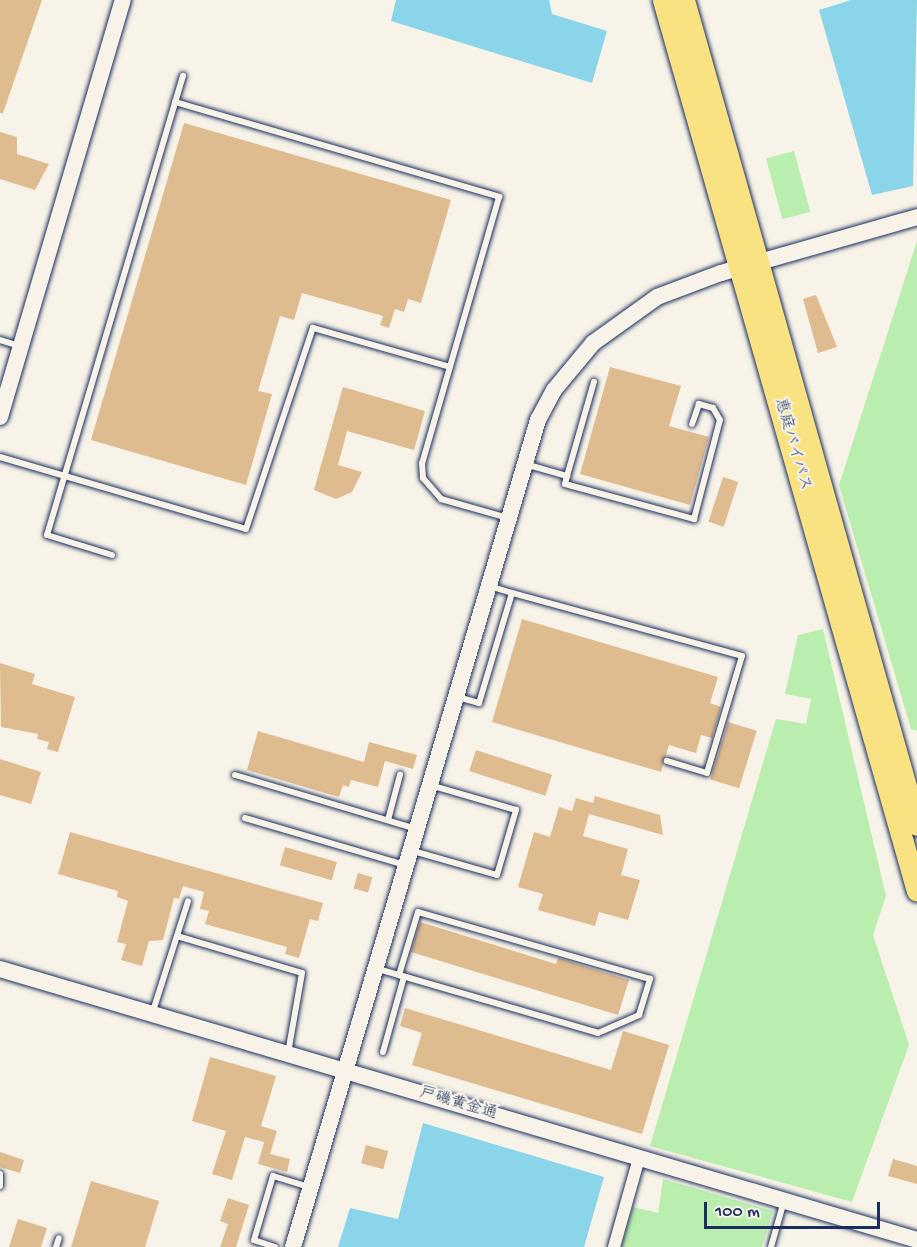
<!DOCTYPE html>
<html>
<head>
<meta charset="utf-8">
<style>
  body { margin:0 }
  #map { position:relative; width:917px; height:1247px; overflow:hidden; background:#f7f3e8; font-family:"Gochi Hand","Klee One",sans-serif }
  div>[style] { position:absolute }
  .green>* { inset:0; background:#b9eeaf; transform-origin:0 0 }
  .water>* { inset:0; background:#8ad5ea }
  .building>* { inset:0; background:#dfbb90; transform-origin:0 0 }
  .roads { filter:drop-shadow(0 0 2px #1b2f5e) drop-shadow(0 0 2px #1b2f5e) }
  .lane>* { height:6px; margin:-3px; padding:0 3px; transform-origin:3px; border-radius:3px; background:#f7f3e8 }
  .street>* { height:12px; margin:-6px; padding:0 6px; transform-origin:6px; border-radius:6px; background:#f7f3e8 }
  .secondary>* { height:16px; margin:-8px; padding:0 8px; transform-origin:8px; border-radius:8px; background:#f7f3e8 }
  .highway>* { height:21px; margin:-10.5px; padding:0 10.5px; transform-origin:10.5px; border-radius:10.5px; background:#f8e281 }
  span { translate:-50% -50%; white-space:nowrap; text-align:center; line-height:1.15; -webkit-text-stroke:4.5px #f7f3e8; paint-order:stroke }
  .street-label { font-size:16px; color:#1b2f5e }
  .scale { position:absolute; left:704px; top:1202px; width:176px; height:27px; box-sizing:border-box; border:3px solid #1b2f5e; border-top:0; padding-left:8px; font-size:18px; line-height:21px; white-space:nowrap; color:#1b2f5e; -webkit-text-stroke:4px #f7f3e8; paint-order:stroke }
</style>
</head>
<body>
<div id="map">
  <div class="green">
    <i style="left:794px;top:151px;width:63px;height:29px;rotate:75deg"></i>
    <i style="clip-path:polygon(917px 241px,917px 731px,911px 729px,839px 485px)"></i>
    <i style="clip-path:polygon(823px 629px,886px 896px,873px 935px,909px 1045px,852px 1202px,650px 1146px,776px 719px,806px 724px,811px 699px,785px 694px,798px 635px)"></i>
    <i style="clip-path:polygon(663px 1179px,773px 1211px,762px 1247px,621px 1247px,633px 1207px,658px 1213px)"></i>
  </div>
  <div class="water">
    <i style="clip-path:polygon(396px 0,549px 0,552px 14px,607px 31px,592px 83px,391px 21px)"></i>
    <i style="clip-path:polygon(851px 0,917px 0,913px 186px,872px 195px,819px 10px)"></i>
    <i style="clip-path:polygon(423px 1123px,604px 1177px,584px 1247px,338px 1247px,350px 1208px,398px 1219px)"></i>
  </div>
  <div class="building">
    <i style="clip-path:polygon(0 0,42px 0,3px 113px,0 113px)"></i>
    <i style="clip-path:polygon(184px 123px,451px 200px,421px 303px,408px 299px,404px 312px,395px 309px,389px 328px,380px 325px,383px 316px,302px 293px,294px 320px,280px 316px,258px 391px,272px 394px,246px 485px,91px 440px)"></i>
    <i style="clip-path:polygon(0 132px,17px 137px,17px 154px,49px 164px,35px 190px,0 179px)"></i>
    <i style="clip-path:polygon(816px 295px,837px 347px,818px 353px,803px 299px)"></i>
    <i style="clip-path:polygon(610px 367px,681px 386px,669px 426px,709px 437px,690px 505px,580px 474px)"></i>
    <i style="clip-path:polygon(343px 387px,425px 411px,414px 450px,347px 431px,338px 465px,362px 472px,352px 492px,336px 499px,314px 490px)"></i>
    <i style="left:723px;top:477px;width:16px;height:47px;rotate:18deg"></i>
    <i style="clip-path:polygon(522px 619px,718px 677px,710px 703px,721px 707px,712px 738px,701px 735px,696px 753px,669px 745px,661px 772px,492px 722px)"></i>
    <i style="clip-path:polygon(0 663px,35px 674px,32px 684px,75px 697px,58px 752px,47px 749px,49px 742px,37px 739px,38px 734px,1px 727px)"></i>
    <i style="left:728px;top:722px;width:30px;height:60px;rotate:17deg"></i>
    <i style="clip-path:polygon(258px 731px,364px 762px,369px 742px,417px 755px,413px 769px,385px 761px,378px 787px,351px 780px,349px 787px,343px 785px,339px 797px,247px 770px)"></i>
    <i style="left:476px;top:750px;width:80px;height:22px;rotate:18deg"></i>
    <i style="clip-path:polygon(0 759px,41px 772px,31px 804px,0 795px)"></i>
    <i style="clip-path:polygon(595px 796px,660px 815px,663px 835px,589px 814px,583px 836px,628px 849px,621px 875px,640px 880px,628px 920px,599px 912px,595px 926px,538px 910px,543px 894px,518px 887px,534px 832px,550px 837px,559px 807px,572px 811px,576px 798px,593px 803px)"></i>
    <i style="clip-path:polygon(70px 832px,323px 903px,318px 921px,310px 919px,299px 958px,285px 954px,287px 947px,205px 924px,209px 911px,200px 909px,204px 892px,183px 886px,179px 899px,174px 898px,163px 940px,149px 941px,142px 966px,121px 960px,126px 944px,117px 942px,128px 901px,117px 897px,118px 891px,58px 874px)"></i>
    <i style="left:285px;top:847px;width:54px;height:19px;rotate:16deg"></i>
    <i style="left:358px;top:873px;width:15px;height:16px;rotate:16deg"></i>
    <i style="clip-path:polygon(420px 922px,556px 964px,558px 958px,629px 980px,618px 1015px,411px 952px)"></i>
    <i style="clip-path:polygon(405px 1008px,611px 1070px,623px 1031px,669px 1045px,642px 1134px,412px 1065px,422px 1033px,400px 1026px)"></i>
    <i style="clip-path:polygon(210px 1057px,276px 1076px,261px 1126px,277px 1131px,270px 1154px,290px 1159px,287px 1172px,258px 1164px,264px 1142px,245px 1137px,232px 1180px,212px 1174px,226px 1131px,192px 1121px)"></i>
    <i style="left:366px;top:1145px;width:23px;height:19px;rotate:15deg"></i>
    <i style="clip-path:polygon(0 1152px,24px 1160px,20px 1173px,0 1167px)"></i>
    <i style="clip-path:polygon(893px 1159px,917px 1166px,917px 1184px,888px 1176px)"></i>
    <i style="clip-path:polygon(91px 1181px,159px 1201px,145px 1247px,71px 1247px)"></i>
    <i style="clip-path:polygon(228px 1198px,249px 1205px,236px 1247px,220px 1247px,228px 1224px,220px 1221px)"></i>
    <i style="clip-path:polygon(18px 1219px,47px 1228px,41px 1247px,9px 1247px)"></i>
  </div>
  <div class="roads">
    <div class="lane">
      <i style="left:175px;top:102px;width:338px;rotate:16.3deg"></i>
      <i style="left:499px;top:197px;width:277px;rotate:106.1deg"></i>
      <i style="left:422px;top:463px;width:15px;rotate:86deg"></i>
      <i style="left:423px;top:478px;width:28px;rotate:49deg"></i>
      <i style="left:441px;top:499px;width:70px;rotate:15.8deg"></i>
      <i style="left:0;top:340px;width:21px;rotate:17deg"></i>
      <i style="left:0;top:457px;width:256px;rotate:16.3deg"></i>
      <i style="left:246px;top:529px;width:212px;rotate:-71.6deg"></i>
      <i style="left:313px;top:328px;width:142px;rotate:15.9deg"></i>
      <i style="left:525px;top:464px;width:44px;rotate:15.9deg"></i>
      <i style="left:567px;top:476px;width:98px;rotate:-74deg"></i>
      <i style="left:567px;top:476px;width:8px;rotate:104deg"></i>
      <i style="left:565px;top:484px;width:134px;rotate:15.2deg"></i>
      <i style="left:694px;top:519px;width:102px;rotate:-75.3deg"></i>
      <i style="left:720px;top:420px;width:14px;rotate:-120deg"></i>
      <i style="left:713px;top:408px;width:15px;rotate:-164deg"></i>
      <i style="left:699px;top:404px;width:21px;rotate:109deg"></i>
      <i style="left:112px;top:555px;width:68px;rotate:-162.9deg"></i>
      <i style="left:47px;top:535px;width:479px;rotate:-73.5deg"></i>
      <i style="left:512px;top:593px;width:238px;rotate:15.3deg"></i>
      <i style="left:742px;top:656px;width:122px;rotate:106.7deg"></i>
      <i style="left:707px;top:773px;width:42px;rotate:-163.3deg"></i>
      <i style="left:458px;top:697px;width:22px;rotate:16deg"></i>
      <i style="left:479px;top:703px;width:115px;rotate:-73.3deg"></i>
      <i style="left:512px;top:593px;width:24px;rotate:-163deg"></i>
      <i style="left:235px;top:775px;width:189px;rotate:16.6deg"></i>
      <i style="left:245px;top:818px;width:167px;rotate:16.4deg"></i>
      <i style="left:388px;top:820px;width:47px;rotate:-75.1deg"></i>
      <i style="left:413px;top:851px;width:87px;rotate:15.9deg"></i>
      <i style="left:497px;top:875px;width:68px;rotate:-73.7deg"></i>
      <i style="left:516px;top:810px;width:90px;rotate:-163.8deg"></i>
      <i style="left:177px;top:936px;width:130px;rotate:16.5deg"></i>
      <i style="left:302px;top:973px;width:81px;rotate:99.9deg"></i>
      <i style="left:378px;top:969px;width:22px;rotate:16deg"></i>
      <i style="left:399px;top:975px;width:207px;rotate:16.2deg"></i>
      <i style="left:598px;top:1033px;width:45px;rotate:-23.7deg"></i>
      <i style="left:639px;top:1015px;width:38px;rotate:-73deg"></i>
      <i style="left:650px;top:979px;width:241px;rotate:-163.9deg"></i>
      <i style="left:418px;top:912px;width:66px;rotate:106.8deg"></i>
      <i style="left:153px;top:1011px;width:115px;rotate:-72.3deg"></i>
      <i style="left:383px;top:1052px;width:78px;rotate:-74.4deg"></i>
      <i style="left:0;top:1174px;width:12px;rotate:90deg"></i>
      <i style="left:56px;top:1247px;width:9px;rotate:-72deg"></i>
      <i style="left:275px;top:1247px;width:22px;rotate:-162deg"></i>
      <i style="left:254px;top:1240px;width:67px;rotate:-73.5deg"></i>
      <i style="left:273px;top:1176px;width:39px;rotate:17deg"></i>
      <i style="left:771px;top:1247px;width:48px;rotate:-74.2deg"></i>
    </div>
    <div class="street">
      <i style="left:614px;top:1247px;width:92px;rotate:-74.3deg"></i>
    </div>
    <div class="secondary">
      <i style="left:0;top:417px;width:435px;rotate:-73.6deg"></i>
      <i style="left:0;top:969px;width:956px;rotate:16.46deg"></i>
      <i style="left:293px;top:1247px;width:863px;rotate:-73.5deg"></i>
      <i style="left:538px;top:420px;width:34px;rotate:-62deg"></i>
      <i style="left:554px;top:390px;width:61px;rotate:-50.3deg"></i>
      <i style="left:593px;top:343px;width:79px;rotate:-35.7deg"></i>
      <i style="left:657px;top:297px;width:68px;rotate:-20.6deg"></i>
      <i style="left:721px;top:273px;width:204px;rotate:-15.9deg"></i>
    </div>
    <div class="highway">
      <i style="left:663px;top:0;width:926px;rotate:74.09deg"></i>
      <i style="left:684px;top:0;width:857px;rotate:74.23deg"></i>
    </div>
  </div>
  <div class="street-label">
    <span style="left:791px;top:445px;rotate:74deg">恵庭バイパス</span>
    <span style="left:458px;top:1105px;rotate:16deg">戸磯黄金通</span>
  </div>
  <div class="scale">100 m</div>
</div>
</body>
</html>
